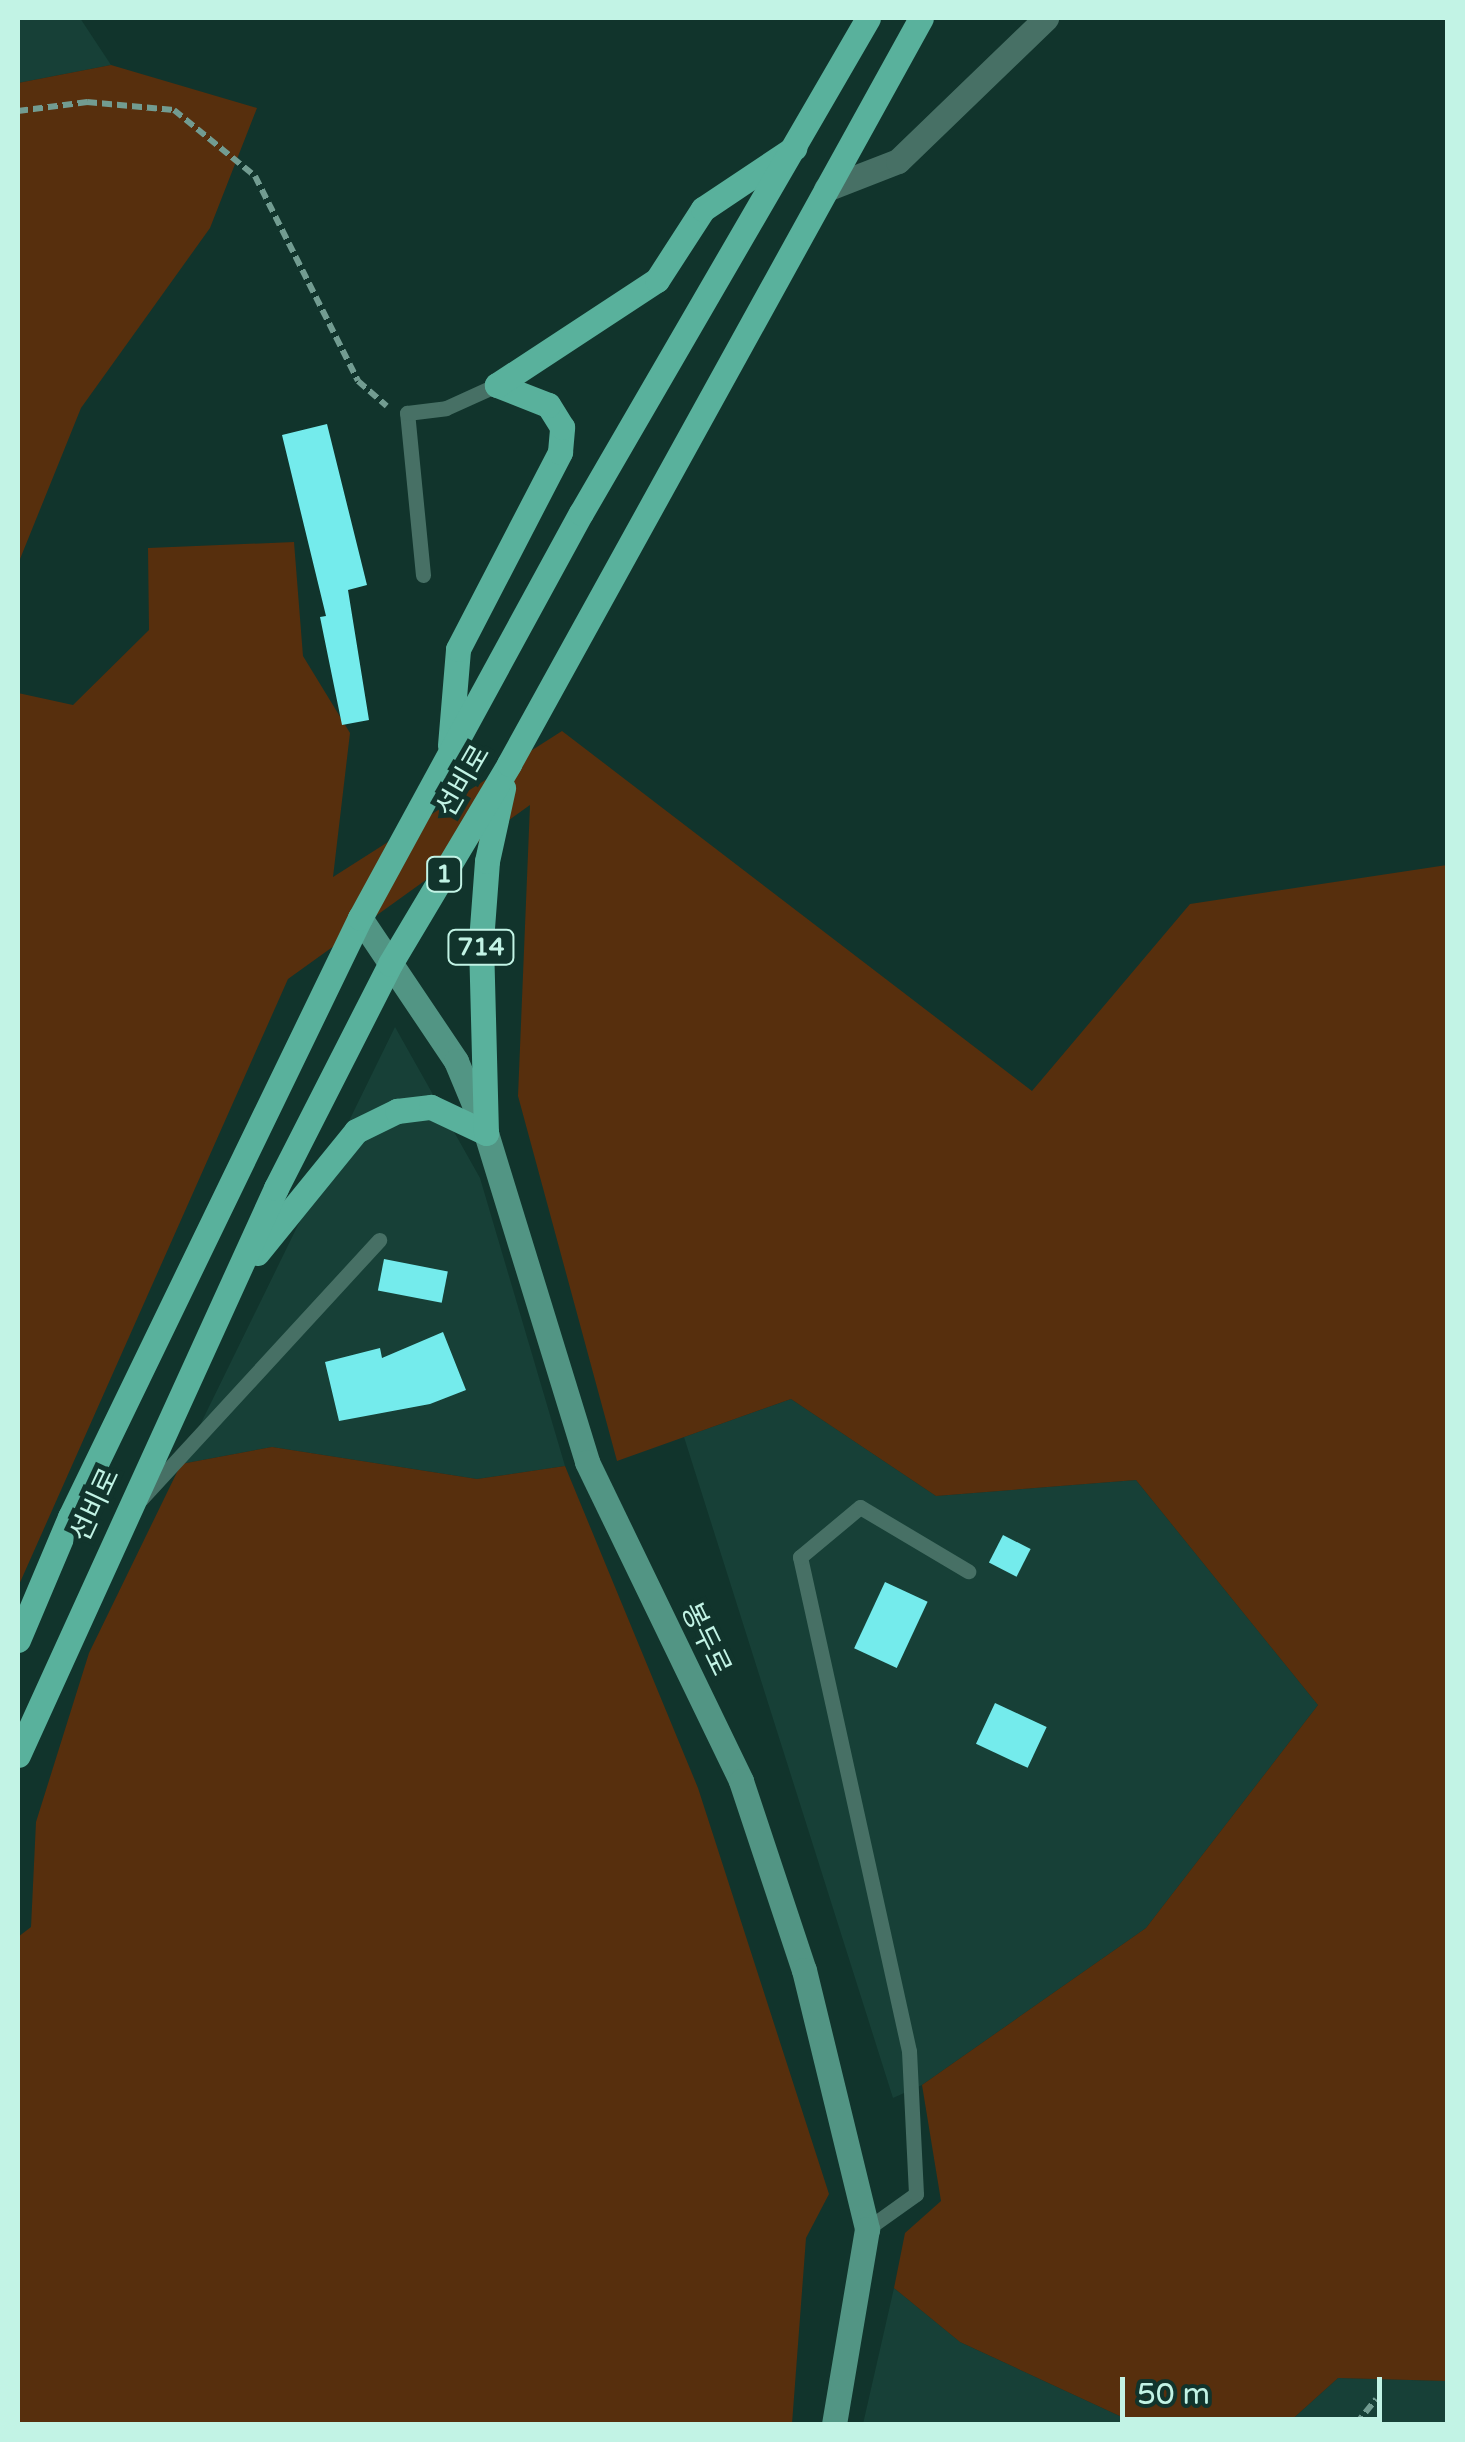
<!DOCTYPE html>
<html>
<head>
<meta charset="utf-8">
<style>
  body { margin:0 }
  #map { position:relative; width:1465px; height:2442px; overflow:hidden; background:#11342c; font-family:"Varela Round","Noto Sans KR",sans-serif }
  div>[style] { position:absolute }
  .built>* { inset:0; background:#174037 }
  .green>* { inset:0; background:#572f0d }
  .building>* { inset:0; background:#74ebec; transform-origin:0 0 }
  .path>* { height:6px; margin-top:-3px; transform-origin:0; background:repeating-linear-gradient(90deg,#729c91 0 10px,transparent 0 15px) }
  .lane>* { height:15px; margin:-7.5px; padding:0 7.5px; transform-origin:7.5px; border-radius:7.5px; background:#477065 }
  .street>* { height:25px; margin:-12.5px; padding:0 12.5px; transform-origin:12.5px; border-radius:12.5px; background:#477065 }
  .secondary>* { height:25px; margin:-12.5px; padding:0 12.5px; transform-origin:12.5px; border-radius:12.5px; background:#529584 }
  .primary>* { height:25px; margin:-12.5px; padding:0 12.5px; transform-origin:12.5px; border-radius:12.5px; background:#59b19c }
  span { translate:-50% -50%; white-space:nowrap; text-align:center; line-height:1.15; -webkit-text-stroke:10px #11342c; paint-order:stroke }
  .shield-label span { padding:2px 8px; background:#11342c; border:2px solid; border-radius:8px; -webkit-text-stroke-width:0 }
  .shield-label { font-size:25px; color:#c2f3e5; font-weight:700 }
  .street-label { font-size:28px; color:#c2f3e5 }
  .frame { position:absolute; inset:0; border:20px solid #c2f3e5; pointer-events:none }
  .scale { position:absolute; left:1120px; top:2377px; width:262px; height:45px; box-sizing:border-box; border:5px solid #c2f3e5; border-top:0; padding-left:12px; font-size:30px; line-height:35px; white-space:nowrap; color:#c2f3e5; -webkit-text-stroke:8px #11342c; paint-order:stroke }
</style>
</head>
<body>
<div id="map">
  <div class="built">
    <i style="clip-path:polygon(18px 18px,80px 18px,111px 65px,18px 83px)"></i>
    <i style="clip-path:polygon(395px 1027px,480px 1178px,565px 1466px,477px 1479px,272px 1447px,181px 1464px)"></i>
    <i style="clip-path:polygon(791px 1399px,936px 1496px,1136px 1480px,1318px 1705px,1146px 1928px,922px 2085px,893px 2098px,684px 1437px)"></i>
    <i style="clip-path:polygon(894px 2288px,960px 2342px,1137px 2424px,863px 2424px)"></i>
    <i style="clip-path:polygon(1338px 2378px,1447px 2381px,1447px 2424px,1287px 2424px)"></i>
  </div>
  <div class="green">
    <i style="clip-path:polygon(111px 65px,257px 108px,210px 228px,81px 408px,18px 564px,18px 83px)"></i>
    <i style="clip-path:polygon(294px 542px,303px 656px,350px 733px,333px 877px,562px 731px,1032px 1091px,1190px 904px,1447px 865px,1447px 2381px,1338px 2378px,1287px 2424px,1137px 2424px,960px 2342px,894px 2288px,905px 2233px,941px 2201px,922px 2085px,1146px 1928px,1318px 1705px,1136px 1480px,936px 1496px,791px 1399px,617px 1461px,518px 1096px,530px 805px,288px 979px,18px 1587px,18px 693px,73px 705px,149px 630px,148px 548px)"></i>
    <i style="clip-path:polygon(272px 1447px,477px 1479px,565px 1466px,698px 1788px,829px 2194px,806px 2238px,792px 2424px,18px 2424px,18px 1937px,31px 1927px,36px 1822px,89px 1653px,181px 1464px)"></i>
  </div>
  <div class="building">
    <i style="clip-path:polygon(327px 424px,367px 585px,348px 590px,369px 720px,342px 725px,320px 617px,326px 616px,282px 435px)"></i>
    <i style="left:384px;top:1259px;width:65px;height:32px;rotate:11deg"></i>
    <i style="clip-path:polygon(443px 1332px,466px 1390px,430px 1404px,339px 1421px,325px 1362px,380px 1348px,382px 1358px)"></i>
    <i style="left:1003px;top:1535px;width:31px;height:31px;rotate:27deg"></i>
    <i style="left:885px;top:1582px;width:47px;height:73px;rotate:25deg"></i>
    <i style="left:995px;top:1703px;width:57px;height:45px;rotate:25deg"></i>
  </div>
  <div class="path">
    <i style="left:18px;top:111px;width:70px;rotate:-7.4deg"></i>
    <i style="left:87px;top:102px;width:87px;rotate:5.3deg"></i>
    <i style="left:174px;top:110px;width:104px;rotate:39.2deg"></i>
    <i style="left:255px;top:176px;width:229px;rotate:63.3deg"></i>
    <i style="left:358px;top:381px;width:38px;rotate:41deg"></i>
    <i style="left:1356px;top:2424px;width:32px;rotate:-51deg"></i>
  </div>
  <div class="lane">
    <i style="left:423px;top:575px;width:163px;rotate:-95.6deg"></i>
    <i style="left:407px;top:413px;width:39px;rotate:-7deg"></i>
    <i style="left:446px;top:408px;width:56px;rotate:-24.3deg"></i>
    <i style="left:141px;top:1499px;width:352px;rotate:-47.4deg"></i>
    <i style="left:867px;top:2229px;width:60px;rotate:-35.5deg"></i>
    <i style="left:916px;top:2194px;width:143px;rotate:-92.8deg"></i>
    <i style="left:909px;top:2051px;width:506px;rotate:-102.44deg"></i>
    <i style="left:800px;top:1557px;width:78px;rotate:-39.8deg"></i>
    <i style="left:860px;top:1507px;width:126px;rotate:30.7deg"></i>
  </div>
  <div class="street">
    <i style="left:826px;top:189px;width:77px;rotate:-21.3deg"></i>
    <i style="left:898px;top:161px;width:206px;rotate:-44deg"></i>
  </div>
  <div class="secondary">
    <i style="left:360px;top:918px;width:172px;rotate:56.1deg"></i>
    <i style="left:456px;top:1061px;width:78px;rotate:67.4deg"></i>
    <i style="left:486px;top:1133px;width:344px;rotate:72.9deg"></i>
    <i style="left:587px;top:1462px;width:354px;rotate:64.2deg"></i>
    <i style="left:741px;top:1781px;width:199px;rotate:71.6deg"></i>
    <i style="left:804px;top:1970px;width:267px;rotate:76.3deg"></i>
    <i style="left:867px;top:2229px;width:198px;rotate:99.6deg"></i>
  </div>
  <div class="primary">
    <i style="left:450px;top:745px;width:96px;rotate:-85.2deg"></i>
    <i style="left:458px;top:649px;width:222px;rotate:-62.6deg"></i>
    <i style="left:560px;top:452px;width:25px;rotate:-85deg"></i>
    <i style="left:562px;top:427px;width:26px;rotate:-122deg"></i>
    <i style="left:548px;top:405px;width:55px;rotate:-158.6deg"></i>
    <i style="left:497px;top:385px;width:191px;rotate:-33.3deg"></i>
    <i style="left:657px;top:280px;width:85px;rotate:-57.1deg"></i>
    <i style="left:703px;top:209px;width:110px;rotate:-33.8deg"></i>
    <i style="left:257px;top:1253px;width:157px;rotate:-50.9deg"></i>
    <i style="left:356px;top:1131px;width:46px;rotate:-26deg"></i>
    <i style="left:397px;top:1111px;width:34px;rotate:-7deg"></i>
    <i style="left:431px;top:1107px;width:61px;rotate:25.3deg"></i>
    <i style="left:486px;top:1133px;width:192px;rotate:-91.5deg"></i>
    <i style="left:481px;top:941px;width:80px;rotate:-85.7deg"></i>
    <i style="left:487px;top:861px;width:75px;rotate:-77.6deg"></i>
    <i style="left:18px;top:1640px;width:134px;rotate:-67.1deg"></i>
    <i style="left:70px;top:1517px;width:666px;rotate:-64.17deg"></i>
    <i style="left:360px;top:918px;width:461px;rotate:-61.4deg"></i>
    <i style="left:581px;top:513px;width:572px;rotate:-59.89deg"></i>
    <i style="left:18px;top:1755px;width:623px;rotate:-65.53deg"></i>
    <i style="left:276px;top:1188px;width:251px;rotate:-63deg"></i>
    <i style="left:390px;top:964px;width:233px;rotate:-59.2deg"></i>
    <i style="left:509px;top:764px;width:852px;rotate:-61.09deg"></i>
  </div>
  <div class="shield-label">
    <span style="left:444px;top:874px">1</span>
    <span style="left:481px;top:947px">714</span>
  </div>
  <div class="street-label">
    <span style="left:463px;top:781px;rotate:-60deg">선비로</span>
    <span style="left:95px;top:1505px;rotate:-65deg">선비로</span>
    <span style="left:706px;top:1639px;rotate:64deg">봉두로</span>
  </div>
  <div class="frame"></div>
  <div class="scale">50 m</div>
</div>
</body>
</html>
